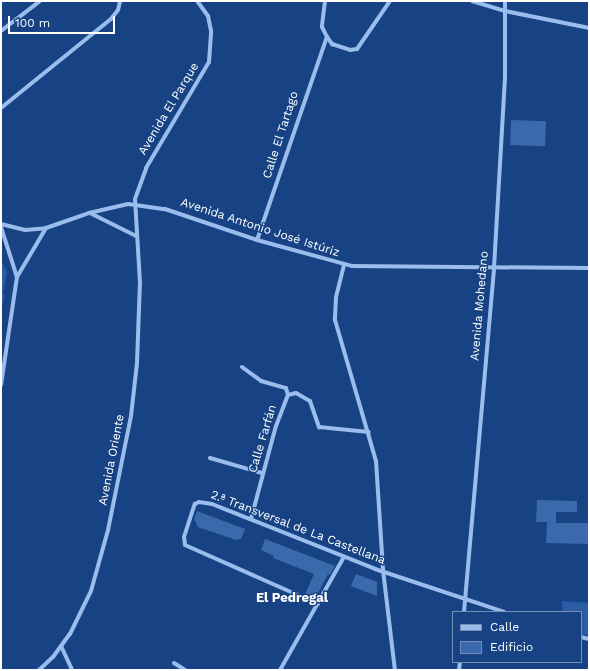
<!DOCTYPE html>
<html>
<head>
<meta charset="utf-8">
<style>
  body { margin:0 }
  #map { position:relative; width:590px; height:671px; overflow:hidden; background:#174384; font-family:"Work Sans",sans-serif }
  div>[style] { position:absolute }
  .green>* { inset:0; background:#295ca4 }
  .building>* { inset:0; background:#3b6aac; transform-origin:0 0 }
  .minor>* { height:4px; margin:-2px; padding:0 2px; transform-origin:2px; border-radius:2px; background:#9bbded }
  span { translate:-50% -50%; white-space:nowrap; text-align:center; line-height:1.15; -webkit-text-stroke:3px #174384; paint-order:stroke }
  .street-label { font-size:12px; color:#fff }
  .neighbourhood-label { font-size:13px; color:#fff; font-weight:700 }
  .frame { position:absolute; inset:0; border:2px solid #fff; pointer-events:none }
  .legend { position:absolute; left:452px; top:611px; width:130px; height:52px; box-sizing:border-box; background:#174384; border:1px solid #748eb5; margin:0; padding:5px 7px; list-style:none; font-size:12px; color:#fff }
  .legend li { display:flex; align-items:center; gap:8px; height:20px }
  .legend b { width:20px; border:1px solid #748eb5 }
  .scale { position:absolute; left:8px; top:16px; width:107px; height:18px; box-sizing:border-box; border:2px solid #fff; border-top:0; padding-left:5px; font-size:12px; line-height:14px; white-space:nowrap; color:#fff; -webkit-text-stroke:3px #174384; paint-order:stroke }
</style>
</head>
<body>
<div id="map">
  <div class="green">
    <i style="clip-path:polygon(1px 260px,7px 272px,3px 294px,5px 295px,1px 308px)"></i>
    <i style="clip-path:polygon(562px 601px,589px 603px,589px 635px,581px 634px,581px 612px,562px 612px)"></i>
  </div>
  <div class="building">
    <i style="left:511px;top:120px;width:35px;height:25px;rotate:2deg"></i>
    <i style="clip-path:polygon(537px 500px,577px 501px,577px 512px,556px 512px,556px 523px,589px 523px,589px 544px,546px 543px,547px 522px,536px 522px)"></i>
    <i style="clip-path:polygon(197px 511px,245px 529px,241px 539px,236px 540px,198px 527px,194px 519px)"></i>
    <i style="clip-path:polygon(265px 539px,335px 566px,330px 575px,328px 574px,315px 599px,305px 594px,314px 574px,273px 558px,274px 556px,261px 550px)"></i>
    <i style="clip-path:polygon(356px 574px,377px 582px,377px 596px,351px 586px)"></i>
  </div>
  <div class="minor">
    <i style="left:325px;top:1px;width:26px;rotate:97deg"></i>
    <i style="left:322px;top:27px;width:11px;rotate:63deg"></i>
    <i style="left:327px;top:37px;width:9px;rotate:54deg"></i>
    <i style="left:332px;top:44px;width:19px;rotate:18deg"></i>
    <i style="left:350px;top:50px;width:7px;rotate:-8deg"></i>
    <i style="left:357px;top:49px;width:58px;rotate:-55.5deg"></i>
    <i style="left:472px;top:1px;width:34px;rotate:17deg"></i>
    <i style="left:505px;top:11px;width:86px;rotate:11.4deg"></i>
    <i style="left:1px;top:31px;width:49px;rotate:-37.6deg"></i>
    <i style="left:1px;top:108px;width:141px;rotate:-39deg"></i>
    <i style="left:111px;top:19px;width:11px;rotate:-52deg"></i>
    <i style="left:118px;top:10px;width:9px;rotate:-77deg"></i>
    <i style="left:90px;top:213px;width:51px;rotate:26.6deg"></i>
    <i style="left:1px;top:224px;width:25px;rotate:14deg"></i>
    <i style="left:25px;top:230px;width:21px;rotate:-5deg"></i>
    <i style="left:46px;top:228px;width:46px;rotate:-19.2deg"></i>
    <i style="left:89px;top:213px;width:40px;rotate:-13deg"></i>
    <i style="left:128px;top:204px;width:37px;rotate:8deg"></i>
    <i style="left:165px;top:209px;width:97px;rotate:18.6deg"></i>
    <i style="left:257px;top:240px;width:98px;rotate:15.3deg"></i>
    <i style="left:352px;top:266px;width:237px;rotate:0.5deg"></i>
    <i style="left:1px;top:227px;width:52px;rotate:72.3deg"></i>
    <i style="left:257px;top:240px;width:215px;rotate:-71deg"></i>
    <i style="left:344px;top:265px;width:34px;rotate:104deg"></i>
    <i style="left:336px;top:298px;width:22px;rotate:93deg"></i>
    <i style="left:335px;top:320px;width:147px;rotate:73.8deg"></i>
    <i style="left:376px;top:461px;width:109px;rotate:86.3deg"></i>
    <i style="left:383px;top:570px;width:101px;rotate:83.2deg"></i>
    <i style="left:242px;top:367px;width:24px;rotate:36deg"></i>
    <i style="left:261px;top:381px;width:26px;rotate:16deg"></i>
    <i style="left:286px;top:388px;width:7px;rotate:74deg"></i>
    <i style="left:1px;top:385px;width:109px;rotate:-81.6deg"></i>
    <i style="left:17px;top:277px;width:57px;rotate:-59.4deg"></i>
    <i style="left:210px;top:458px;width:54px;rotate:16.1deg"></i>
    <i style="left:251px;top:519px;width:96px;rotate:-75deg"></i>
    <i style="left:276px;top:426px;width:33px;rotate:-69deg"></i>
    <i style="left:288px;top:395px;width:8px;rotate:-14deg"></i>
    <i style="left:296px;top:393px;width:16px;rotate:30deg"></i>
    <i style="left:310px;top:401px;width:28px;rotate:71deg"></i>
    <i style="left:319px;top:427px;width:50px;rotate:5.7deg"></i>
    <i style="left:318px;top:604px;width:145px;rotate:-156.1deg"></i>
    <i style="left:185px;top:545px;width:8px;rotate:-97deg"></i>
    <i style="left:184px;top:537px;width:35px;rotate:-72deg"></i>
    <i style="left:195px;top:504px;width:4px;rotate:-27deg"></i>
    <i style="left:199px;top:502px;width:13px;rotate:9deg"></i>
    <i style="left:212px;top:504px;width:175px;rotate:21.7deg"></i>
    <i style="left:375px;top:569px;width:136px;rotate:18.4deg"></i>
    <i style="left:464px;top:612px;width:345px;rotate:-85deg"></i>
    <i style="left:494px;top:268px;width:191px;rotate:-86.7deg"></i>
    <i style="left:505px;top:77px;width:76px;rotate:-90deg"></i>
    <i style="left:581px;top:637px;width:8px;rotate:14deg"></i>
    <i style="left:61px;top:646px;width:26px;rotate:65deg"></i>
    <i style="left:174px;top:663px;width:13px;rotate:32deg"></i>
    <i style="left:39px;top:670px;width:19px;rotate:-43deg"></i>
    <i style="left:53px;top:657px;width:29px;rotate:-54deg"></i>
    <i style="left:70px;top:634px;width:48px;rotate:-64deg"></i>
    <i style="left:91px;top:591px;width:63px;rotate:-74.4deg"></i>
    <i style="left:108px;top:530px;width:116px;rotate:-78.6deg"></i>
    <i style="left:131px;top:416px;width:53px;rotate:-83.5deg"></i>
    <i style="left:137px;top:363px;width:80px;rotate:-87.9deg"></i>
    <i style="left:140px;top:283px;width:84px;rotate:-93.4deg"></i>
    <i style="left:135px;top:199px;width:33px;rotate:-70deg"></i>
    <i style="left:146px;top:168px;width:123px;rotate:-59.3deg"></i>
    <i style="left:209px;top:62px;width:31px;rotate:-86deg"></i>
    <i style="left:211px;top:31px;width:15px;rotate:-101deg"></i>
    <i style="left:208px;top:16px;width:19px;rotate:-126deg"></i>
    <i style="left:280px;top:670px;width:130px;rotate:-60.5deg"></i>
    <i style="left:459px;top:670px;width:8px;rotate:-83deg"></i>
  </div>
  <div class="street-label">
    <span style="left:169px;top:109px;rotate:-59deg">Avenida El Parque</span>
    <span style="left:281px;top:135px;rotate:-72deg">Calle El Tartago</span>
    <span style="left:260px;top:228px;rotate:18deg">Avenida Antonio José Istúriz</span>
    <span style="left:480px;top:306px;rotate:-85deg">Avenida Mohedano</span>
    <span style="left:263px;top:439px;rotate:-73deg">Calle Farfán</span>
    <span style="left:112px;top:460px;rotate:-79deg">Avenida Oriente</span>
    <span style="left:298px;top:528px;rotate:21deg">2.ª Transversal de La Castellana</span>
  </div>
  <div class="neighbourhood-label">
    <span style="left:292px;top:598px">El Pedregal</span>
  </div>
  <div class="frame"></div>
  <ul class="legend">
  <li><b style="height:5px;background:#9bbded"></b>Calle</li>
  <li><b style="height:11px;background:#3b6aac"></b>Edificio</li>
  </ul>
  <div class="scale">100 m</div>
</div>
</body>
</html>
